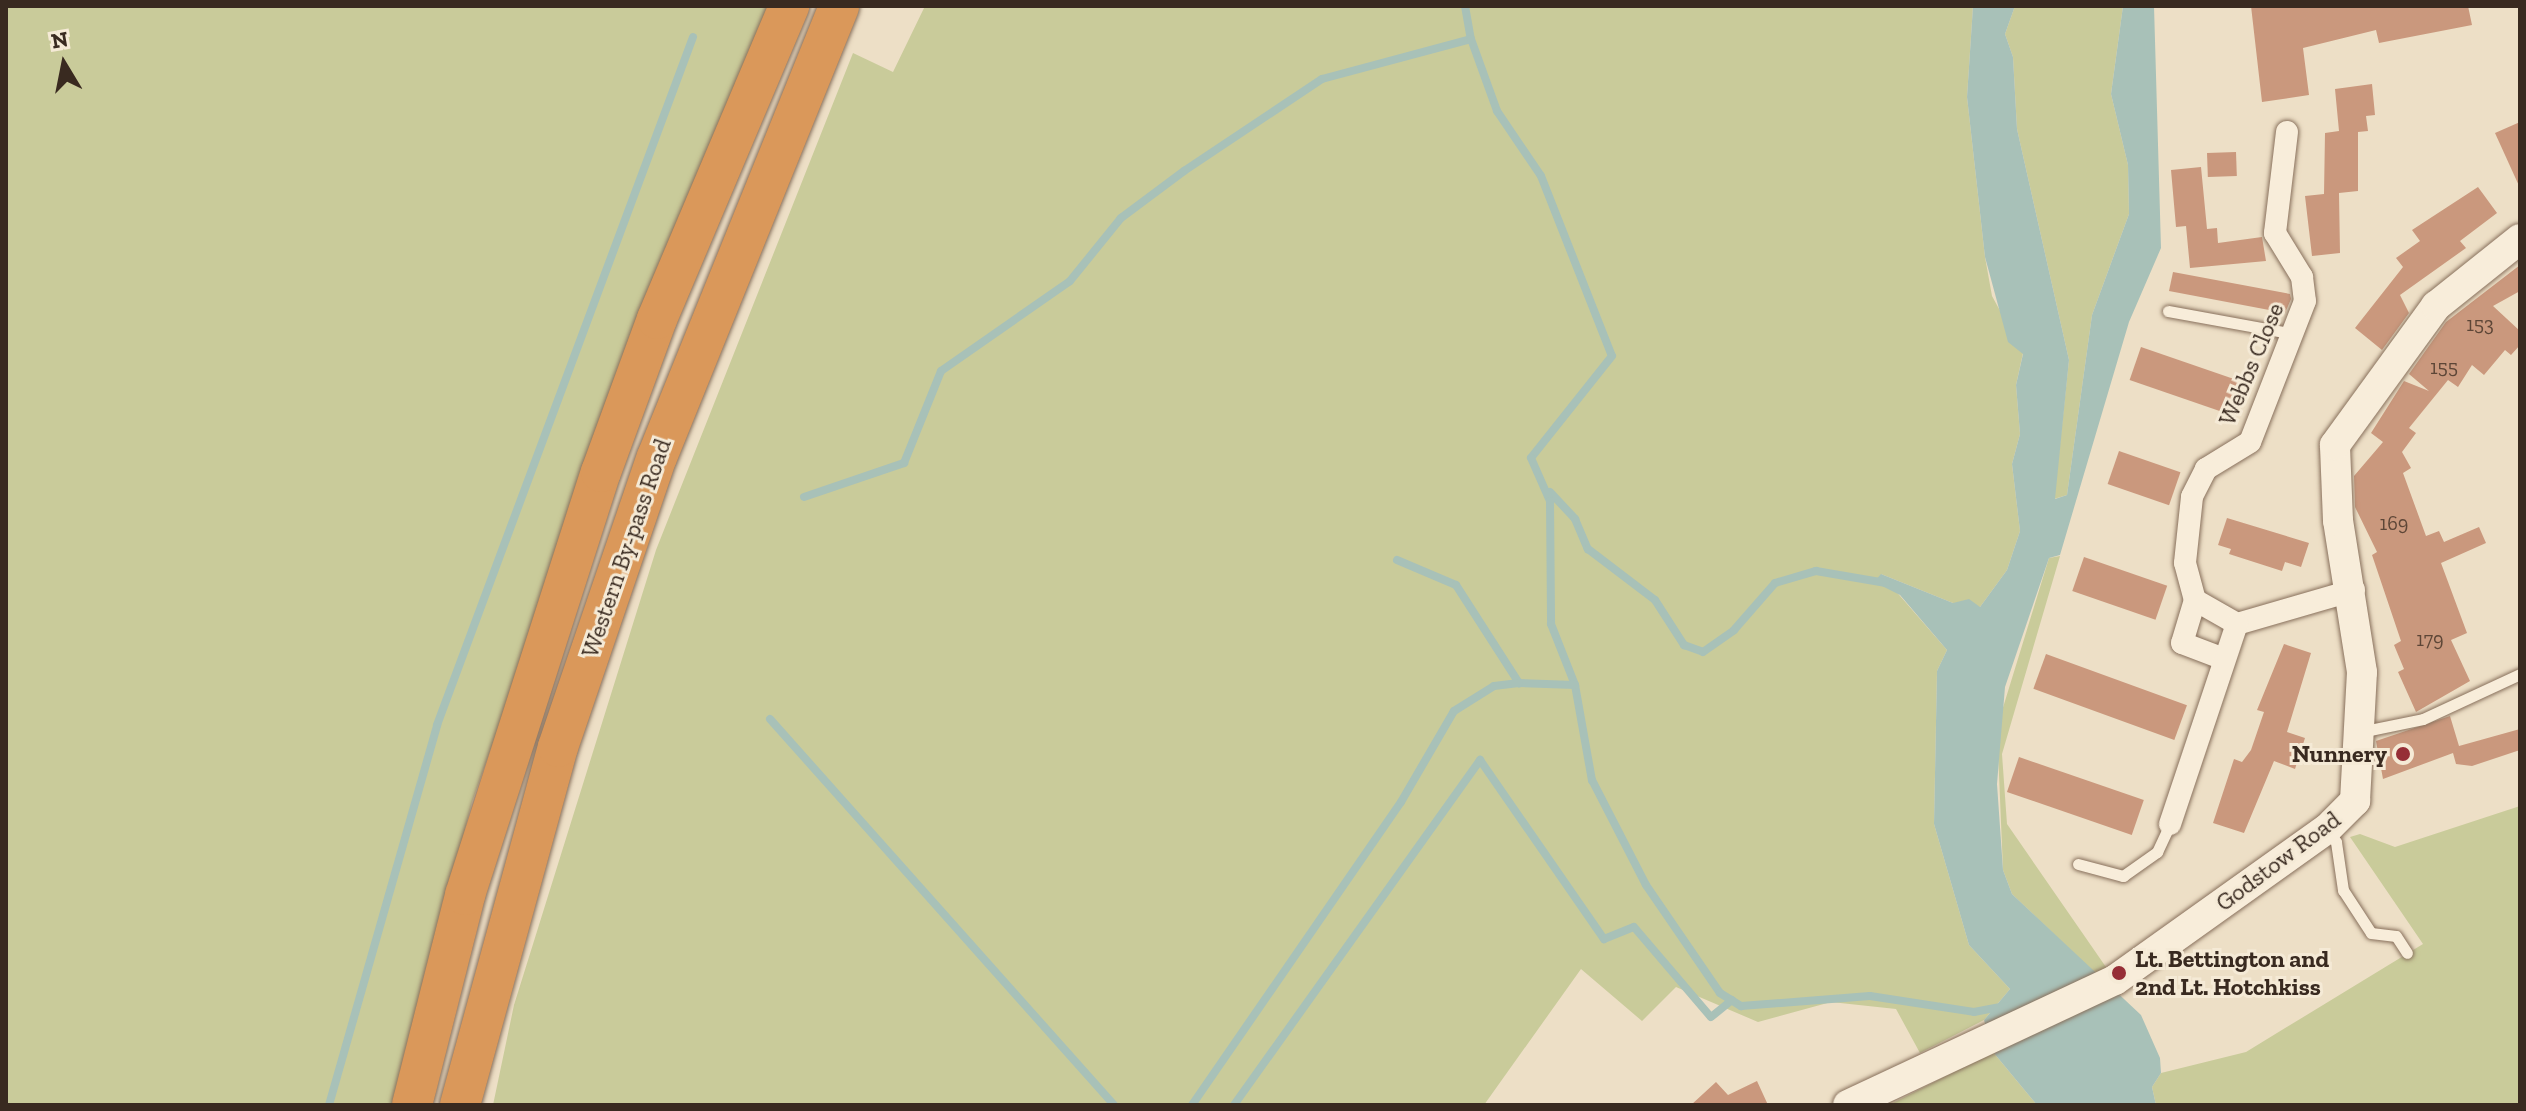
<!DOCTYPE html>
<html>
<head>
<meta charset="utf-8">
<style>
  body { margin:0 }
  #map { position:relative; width:2526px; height:1111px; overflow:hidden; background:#eddfc6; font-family:"Zilla Slab",serif }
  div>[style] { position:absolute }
  .green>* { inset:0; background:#c9cb9a }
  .water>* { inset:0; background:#a8c1b8 }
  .stream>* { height:8px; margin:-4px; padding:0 4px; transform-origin:4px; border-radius:4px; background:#a8c1b8 }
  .building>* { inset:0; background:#ca987d; transform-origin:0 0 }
  .roads { filter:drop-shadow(0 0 2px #88705c) drop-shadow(0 0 2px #88705c) }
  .lane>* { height:11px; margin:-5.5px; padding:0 5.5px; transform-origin:5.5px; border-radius:5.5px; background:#f8edda }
  .street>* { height:22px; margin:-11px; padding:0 11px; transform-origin:11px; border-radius:11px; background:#f8edda }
  .secondary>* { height:30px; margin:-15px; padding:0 15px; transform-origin:15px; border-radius:15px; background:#f8edda }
  .highway>* { height:40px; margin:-20px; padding:0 20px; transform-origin:20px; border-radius:20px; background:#da985a }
  .dots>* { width:22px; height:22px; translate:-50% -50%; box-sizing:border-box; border:4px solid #f5ead6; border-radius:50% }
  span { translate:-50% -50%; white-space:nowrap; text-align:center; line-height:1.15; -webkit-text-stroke:6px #f5ead6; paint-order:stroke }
  .number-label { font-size:20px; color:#5d4637 }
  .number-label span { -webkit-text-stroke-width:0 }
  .street-label { font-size:24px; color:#392a20 }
  .poi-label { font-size:24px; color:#392a20; font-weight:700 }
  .right { translate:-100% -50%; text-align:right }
  .left { translate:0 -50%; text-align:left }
  .frame { position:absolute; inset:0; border:8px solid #392a20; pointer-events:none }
  .north { position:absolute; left:24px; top:24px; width:80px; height:80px; -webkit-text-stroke:6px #f5ead6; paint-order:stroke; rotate:350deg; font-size:22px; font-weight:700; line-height:32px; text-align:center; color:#392a20 }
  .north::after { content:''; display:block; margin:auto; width:28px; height:36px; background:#392a20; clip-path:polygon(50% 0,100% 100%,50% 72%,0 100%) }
</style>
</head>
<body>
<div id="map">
  <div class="green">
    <i style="clip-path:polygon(6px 6px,770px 6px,666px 255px,472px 802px,395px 1105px,6px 1105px)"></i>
    <i style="clip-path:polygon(925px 6px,1973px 6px,1967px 97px,1985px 257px,1992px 296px,2023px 353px,2016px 385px,2020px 434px,2012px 464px,2020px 531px,2007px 570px,1980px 607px,1953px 603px,1881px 574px,1947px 650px,1937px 671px,1934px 824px,1969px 945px,2010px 989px,1984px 1020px,1920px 1053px,1896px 1009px,1831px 1002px,1758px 1022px,1676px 987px,1642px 1021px,1581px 969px,1484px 1105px,493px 1105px,514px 1005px,656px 550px,853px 53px,893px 72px)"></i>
    <i style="clip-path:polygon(2015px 6px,2123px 6px,2111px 94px,2128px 165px,2129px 214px,2092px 315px,2067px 495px,2054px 499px,2069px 360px,2017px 129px,2013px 57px,2005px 34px)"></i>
    <i style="clip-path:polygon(2060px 556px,2002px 754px,2007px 824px,2108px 970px,2099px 977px,2012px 894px,2003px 870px,1997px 727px,2049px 558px)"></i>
    <i style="clip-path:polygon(2520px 806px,2520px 1105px,2156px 1105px,2152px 1087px,2161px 1073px,2246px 1052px,2423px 944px,2350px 837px,2360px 834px,2395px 847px)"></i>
    <i style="clip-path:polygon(1993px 1052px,2037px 1105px,1889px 1105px)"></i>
  </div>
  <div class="water">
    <i style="clip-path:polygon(1973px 6px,2015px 6px,2005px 34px,2013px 57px,2017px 129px,2069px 360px,2055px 499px,2067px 495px,2092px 315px,2129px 214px,2128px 165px,2111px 94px,2123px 6px,2154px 6px,2161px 248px,2129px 322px,2060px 555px,2049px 558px,2005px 687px,1997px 784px,2003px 870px,2012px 894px,2141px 1015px,2160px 1058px,2161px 1073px,2152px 1087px,2156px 1105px,2037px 1105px,1993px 1052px,1984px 1020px,2010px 989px,1969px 945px,1934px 824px,1937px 671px,1947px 650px,1900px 595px,1874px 582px,1881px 574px,1953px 603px,1969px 599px,1980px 607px,2007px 570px,2020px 531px,2012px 464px,2020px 434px,2016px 385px,2023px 354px,2008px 342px,1985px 257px,1967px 97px)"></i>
  </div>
  <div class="stream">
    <i style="left:1465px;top:6px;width:34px;rotate:80deg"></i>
    <i style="left:1550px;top:492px;width:37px;rotate:47deg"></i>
    <i style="left:1575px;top:519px;width:33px;rotate:67deg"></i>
    <i style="left:1588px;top:549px;width:84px;rotate:37.3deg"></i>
    <i style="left:1655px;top:600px;width:54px;rotate:57.2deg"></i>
    <i style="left:1684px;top:645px;width:20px;rotate:20deg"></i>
    <i style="left:1703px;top:652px;width:38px;rotate:-35deg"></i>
    <i style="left:1734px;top:630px;width:62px;rotate:-48.9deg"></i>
    <i style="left:1775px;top:583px;width:43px;rotate:-16.3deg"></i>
    <i style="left:1816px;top:571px;width:71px;rotate:9.7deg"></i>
    <i style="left:804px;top:497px;width:106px;rotate:-18.8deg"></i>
    <i style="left:904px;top:463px;width:99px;rotate:-68.1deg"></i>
    <i style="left:941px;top:371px;width:157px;rotate:-34.9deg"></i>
    <i style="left:1070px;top:281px;width:81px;rotate:-51deg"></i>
    <i style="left:1121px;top:218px;width:79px;rotate:-36.7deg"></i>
    <i style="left:1184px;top:171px;width:166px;rotate:-33.7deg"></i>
    <i style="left:1322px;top:79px;width:154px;rotate:-15deg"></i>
    <i style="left:1471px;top:39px;width:77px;rotate:70.1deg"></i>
    <i style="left:1497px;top:111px;width:78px;rotate:55.9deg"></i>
    <i style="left:1541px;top:176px;width:193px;rotate:68.5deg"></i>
    <i style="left:1612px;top:356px;width:130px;rotate:128.5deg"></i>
    <i style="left:1531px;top:458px;width:47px;rotate:66.2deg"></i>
    <i style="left:1550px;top:501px;width:123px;rotate:89.5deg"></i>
    <i style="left:1551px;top:624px;width:66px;rotate:68.5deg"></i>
    <i style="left:1575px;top:685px;width:97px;rotate:79.9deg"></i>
    <i style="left:1592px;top:780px;width:118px;rotate:62.8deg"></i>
    <i style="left:1646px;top:885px;width:131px;rotate:55.6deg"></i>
    <i style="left:1720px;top:993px;width:25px;rotate:32deg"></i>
    <i style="left:1741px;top:1006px;width:129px;rotate:-4.4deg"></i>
    <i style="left:1870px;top:996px;width:105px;rotate:8.7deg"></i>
    <i style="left:1974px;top:1012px;width:31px;rotate:-11deg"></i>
    <i style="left:1397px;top:560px;width:64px;rotate:23deg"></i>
    <i style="left:1456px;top:585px;width:117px;rotate:57.3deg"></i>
    <i style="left:1519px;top:683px;width:56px;rotate:2deg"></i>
    <i style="left:770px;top:719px;width:517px;rotate:48.29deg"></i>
    <i style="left:329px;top:1105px;width:395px;rotate:-74.1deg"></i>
    <i style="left:437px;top:725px;width:734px;rotate:-69.59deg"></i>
    <i style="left:1192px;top:1105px;width:368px;rotate:-55.4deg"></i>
    <i style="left:1401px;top:802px;width:105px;rotate:-59.8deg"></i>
    <i style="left:1454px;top:711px;width:47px;rotate:-32deg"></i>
    <i style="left:1494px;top:686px;width:25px;rotate:-7deg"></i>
    <i style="left:1234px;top:1105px;width:424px;rotate:-54.5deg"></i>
    <i style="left:1480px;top:760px;width:218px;rotate:55.3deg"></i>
    <i style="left:1604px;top:939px;width:32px;rotate:-22deg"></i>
    <i style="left:1634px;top:927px;width:118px;rotate:49.5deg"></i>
    <i style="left:1711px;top:1017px;width:27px;rotate:-39deg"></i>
  </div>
  <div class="building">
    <i style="clip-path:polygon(2251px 6px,2468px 6px,2472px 25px,2379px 43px,2376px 30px,2303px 48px,2309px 95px,2262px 102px)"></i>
    <i style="clip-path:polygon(2372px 84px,2375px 115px,2366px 116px,2368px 131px,2358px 132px,2358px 191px,2339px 193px,2340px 253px,2312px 256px,2305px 196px,2324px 194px,2325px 133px,2339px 131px,2335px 89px)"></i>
    <i style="clip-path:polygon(2520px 122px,2520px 188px,2495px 133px)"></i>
    <i style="left:2236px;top:152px;width:24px;height:29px;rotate:88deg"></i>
    <i style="clip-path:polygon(2201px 167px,2207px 229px,2217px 228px,2218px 243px,2262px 237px,2266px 261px,2190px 268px,2186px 226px,2176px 227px,2171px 170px)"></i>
    <i style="clip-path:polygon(2478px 187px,2497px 213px,2460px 241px,2466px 248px,2400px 295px,2409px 313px,2382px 350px,2355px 328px,2403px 267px,2396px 258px,2420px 241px,2412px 230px)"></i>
    <i style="clip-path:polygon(2520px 265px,2520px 291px,2493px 306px,2520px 331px,2520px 345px,2511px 355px,2505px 350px,2484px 375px,2472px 365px,2458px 387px,2448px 380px,2409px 428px,2416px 433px,2402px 452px,2411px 468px,2403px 473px,2426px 536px,2439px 531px,2444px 542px,2479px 527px,2486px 543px,2441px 563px,2467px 633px,2451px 640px,2470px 681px,2416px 712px,2398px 672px,2404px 669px,2394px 645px,2401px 641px,2372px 555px,2377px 552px,2355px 507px,2354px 476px,2383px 442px,2371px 433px,2404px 381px,2429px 391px,2409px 374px,2446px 322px)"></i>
    <i style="clip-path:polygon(2173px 272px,2290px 294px,2291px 299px,2285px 313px,2169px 291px)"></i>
    <i style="left:2141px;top:347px;width:109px;height:35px;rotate:19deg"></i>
    <i style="left:2119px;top:451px;width:65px;height:35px;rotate:19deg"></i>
    <i style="clip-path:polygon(2227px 518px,2309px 543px,2301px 567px,2285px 562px,2282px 571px,2229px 554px,2231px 549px,2218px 545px)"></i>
    <i style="left:2084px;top:557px;width:88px;height:36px;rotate:19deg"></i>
    <i style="clip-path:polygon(2284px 644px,2311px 653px,2287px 732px,2305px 738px,2295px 769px,2274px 761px,2244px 833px,2213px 823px,2234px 759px,2242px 762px,2251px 750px,2264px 712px,2257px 710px)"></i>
    <i style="left:2046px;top:654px;width:150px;height:37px;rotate:20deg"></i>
    <i style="clip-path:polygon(2450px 716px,2459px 746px,2520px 729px,2520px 750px,2472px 766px,2456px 764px,2453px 753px,2383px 779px,2376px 741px)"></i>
    <i style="left:2019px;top:757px;width:132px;height:37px;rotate:19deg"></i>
    <i style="clip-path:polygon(1757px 1081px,1768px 1105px,1691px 1105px,1716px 1082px,1728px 1095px)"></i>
  </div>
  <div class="roads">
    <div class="lane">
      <i style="left:2168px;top:311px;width:128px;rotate:10.3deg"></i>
      <i style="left:2360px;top:732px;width:64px;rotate:-11.7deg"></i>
      <i style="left:2423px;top:719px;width:107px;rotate:-24.9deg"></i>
      <i style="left:2327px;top:829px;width:16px;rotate:55deg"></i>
      <i style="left:2336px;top:842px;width:49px;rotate:81.7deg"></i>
      <i style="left:2343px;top:890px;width:51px;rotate:56.9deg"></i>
      <i style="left:2371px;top:933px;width:25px;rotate:7deg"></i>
      <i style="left:2396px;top:936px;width:20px;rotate:57deg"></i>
      <i style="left:2078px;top:864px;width:47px;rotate:14.9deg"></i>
      <i style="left:2123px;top:876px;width:42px;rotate:-35.2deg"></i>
      <i style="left:2157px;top:852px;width:31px;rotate:-65deg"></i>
    </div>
    <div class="street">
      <i style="left:2287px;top:132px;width:102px;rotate:96.8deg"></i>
      <i style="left:2275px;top:233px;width:52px;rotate:58.5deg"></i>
      <i style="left:2302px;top:277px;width:24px;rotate:83deg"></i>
      <i style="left:2305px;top:301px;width:151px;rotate:111.3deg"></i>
      <i style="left:2250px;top:442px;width:52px;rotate:148.5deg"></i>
      <i style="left:2206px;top:469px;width:31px;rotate:117deg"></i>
      <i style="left:2192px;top:497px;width:66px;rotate:96.1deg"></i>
      <i style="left:2185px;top:563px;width:38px;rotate:75deg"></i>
      <i style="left:2195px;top:600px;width:48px;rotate:29.7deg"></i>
      <i style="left:2237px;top:624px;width:122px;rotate:-16.2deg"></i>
      <i style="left:2195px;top:600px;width:45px;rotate:106.8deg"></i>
      <i style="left:2182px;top:643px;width:45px;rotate:20.9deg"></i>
      <i style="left:2170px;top:824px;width:211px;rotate:-71.5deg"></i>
    </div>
    <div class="secondary">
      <i style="left:1848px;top:1105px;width:295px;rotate:-25.1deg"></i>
      <i style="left:2115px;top:980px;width:260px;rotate:-35.5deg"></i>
      <i style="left:2327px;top:829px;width:40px;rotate:-45deg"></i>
      <i style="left:2355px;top:801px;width:129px;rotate:-86.9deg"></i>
      <i style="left:2362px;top:672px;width:153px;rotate:-99deg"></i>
      <i style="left:2338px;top:521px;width:76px;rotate:-92.3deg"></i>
      <i style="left:2335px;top:445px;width:172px;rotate:-54deg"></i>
      <i style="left:2436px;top:306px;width:107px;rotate:-38.6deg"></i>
    </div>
    <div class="highway">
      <i style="left:412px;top:1105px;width:217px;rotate:-75.8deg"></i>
      <i style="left:465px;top:895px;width:444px;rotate:-72.2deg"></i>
      <i style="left:601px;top:472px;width:163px;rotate:-69.9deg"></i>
      <i style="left:657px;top:319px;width:340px;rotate:-67.1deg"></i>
      <i style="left:460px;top:1105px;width:371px;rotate:-74.7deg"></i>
      <i style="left:558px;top:747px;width:306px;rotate:-71.2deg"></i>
      <i style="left:657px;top:457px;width:486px;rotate:-68deg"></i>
    </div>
  </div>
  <div class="dots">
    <i style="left:2403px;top:754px;background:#962e36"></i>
    <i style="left:2119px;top:973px;background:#962e36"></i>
  </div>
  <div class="number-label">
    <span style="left:2480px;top:324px">153</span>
    <span style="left:2444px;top:367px">155</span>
    <span style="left:2394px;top:523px">169</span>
    <span style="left:2430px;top:639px">179</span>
  </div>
  <div class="street-label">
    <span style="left:2251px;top:364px;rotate:-67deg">Webbs Close</span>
    <span style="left:626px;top:548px;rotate:-71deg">Western By-pass Road</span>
    <span style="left:2278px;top:861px;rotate:-37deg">Godstow Road</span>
  </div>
  <div class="poi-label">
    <span class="right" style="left:2387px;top:754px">Nunnery</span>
    <span class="left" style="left:2135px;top:973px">Lt. Bettington and<br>2nd Lt. Hotchkiss</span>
  </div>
  <div class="frame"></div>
  <div class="north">N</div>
</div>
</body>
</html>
